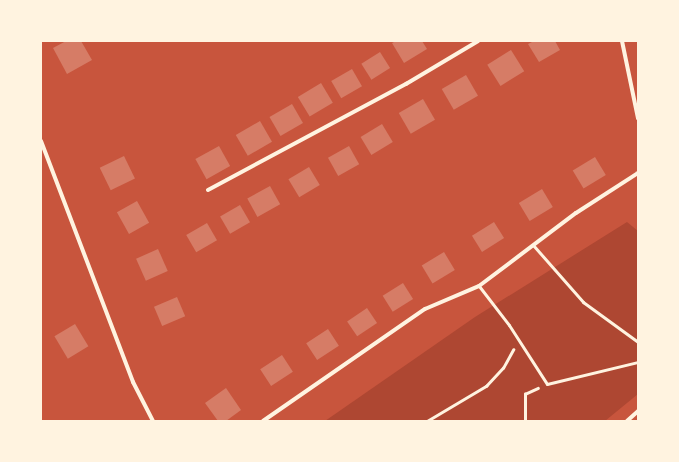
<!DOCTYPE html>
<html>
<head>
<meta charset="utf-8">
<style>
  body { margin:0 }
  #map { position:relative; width:679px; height:462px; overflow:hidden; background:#c8553d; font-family:"Sofia Sans Condensed",sans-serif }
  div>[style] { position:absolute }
  .green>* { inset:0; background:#ae4732 }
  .building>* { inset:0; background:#d67c66; transform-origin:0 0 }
  .path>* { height:2.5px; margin:-1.25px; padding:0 1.25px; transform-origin:1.25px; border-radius:1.25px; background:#fff3e0 }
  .service>* { height:3px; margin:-1.5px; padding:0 1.5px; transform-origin:1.5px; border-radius:1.5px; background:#fff3e0 }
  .minor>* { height:4px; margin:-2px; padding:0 2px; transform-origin:2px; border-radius:2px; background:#fff3e0 }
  span { translate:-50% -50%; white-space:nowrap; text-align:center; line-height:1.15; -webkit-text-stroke:4px #fff3e0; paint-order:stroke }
  .frame { position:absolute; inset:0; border:42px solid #fff3e0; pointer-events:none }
</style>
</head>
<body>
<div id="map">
  <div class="green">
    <i style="clip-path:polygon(627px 222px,638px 231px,638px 394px,605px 421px,325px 421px,475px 317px)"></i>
  </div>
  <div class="building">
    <i style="clip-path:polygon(66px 41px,81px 41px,92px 60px,67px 74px,53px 48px)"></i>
    <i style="clip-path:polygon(396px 41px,422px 41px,427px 49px,404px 63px,392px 43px)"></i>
    <i style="clip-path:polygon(534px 41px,555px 41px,560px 50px,539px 62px,528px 44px)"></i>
    <i style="left:511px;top:50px;width:25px;height:28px;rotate:58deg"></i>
    <i style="left:380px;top:52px;width:19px;height:22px;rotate:58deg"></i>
    <i style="left:352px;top:69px;width:20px;height:24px;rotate:60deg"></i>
    <i style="left:466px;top:75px;width:24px;height:28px;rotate:60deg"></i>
    <i style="left:321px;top:83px;width:23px;height:27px;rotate:59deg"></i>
    <i style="left:423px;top:99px;width:24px;height:28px;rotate:60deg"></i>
    <i style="left:292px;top:104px;width:22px;height:26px;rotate:60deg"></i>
    <i style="left:260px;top:121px;width:24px;height:28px;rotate:60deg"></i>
    <i style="left:382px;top:124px;width:21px;height:25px;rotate:59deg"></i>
    <i style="left:219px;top:146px;width:23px;height:27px;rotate:61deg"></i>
    <i style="left:349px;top:146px;width:21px;height:24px;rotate:61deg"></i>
    <i style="left:124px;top:156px;width:25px;height:27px;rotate:64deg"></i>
    <i style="left:595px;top:157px;width:21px;height:26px;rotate:59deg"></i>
    <i style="left:309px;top:167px;width:21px;height:24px;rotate:59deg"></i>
    <i style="left:270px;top:186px;width:21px;height:26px;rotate:61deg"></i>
    <i style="left:542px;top:189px;width:21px;height:27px;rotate:59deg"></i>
    <i style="left:137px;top:201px;width:25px;height:23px;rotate:61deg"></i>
    <i style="left:240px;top:205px;width:20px;height:23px;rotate:60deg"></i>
    <i style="left:494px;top:222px;width:19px;height:26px;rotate:58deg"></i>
    <i style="left:207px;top:223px;width:20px;height:24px;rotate:60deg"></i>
    <i style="left:158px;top:249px;width:24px;height:24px;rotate:66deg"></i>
    <i style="left:444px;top:252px;width:21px;height:26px;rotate:59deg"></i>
    <i style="left:403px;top:283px;width:19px;height:24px;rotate:58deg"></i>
    <i style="left:177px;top:297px;width:21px;height:25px;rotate:67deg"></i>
    <i style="left:367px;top:308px;width:18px;height:24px;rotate:56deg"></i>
    <i style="left:75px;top:324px;width:26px;height:24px;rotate:59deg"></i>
    <i style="left:328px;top:329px;width:20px;height:26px;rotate:57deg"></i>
    <i style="left:282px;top:355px;width:20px;height:26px;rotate:57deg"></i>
    <i style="clip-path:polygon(226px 388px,241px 410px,226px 421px,218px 421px,205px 403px)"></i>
  </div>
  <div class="path">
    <i style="left:427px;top:421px;width:69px;rotate:-30.7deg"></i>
    <i style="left:486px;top:386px;width:25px;rotate:-47deg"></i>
    <i style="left:503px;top:368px;width:21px;rotate:-61deg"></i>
    <i style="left:525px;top:421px;width:27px;rotate:-90deg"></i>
    <i style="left:525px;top:394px;width:14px;rotate:-25deg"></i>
  </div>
  <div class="service">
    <i style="left:533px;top:245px;width:76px;rotate:48.7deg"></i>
    <i style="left:583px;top:302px;width:68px;rotate:36deg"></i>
    <i style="left:479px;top:286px;width:49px;rotate:52.4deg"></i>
    <i style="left:509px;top:325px;width:70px;rotate:57.2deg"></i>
    <i style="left:547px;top:384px;width:94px;rotate:-13.6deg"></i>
  </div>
  <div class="minor">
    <i style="left:622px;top:41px;width:79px;rotate:78.3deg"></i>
    <i style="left:41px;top:141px;width:258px;rotate:69.1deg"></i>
    <i style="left:133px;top:382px;width:44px;rotate:62.9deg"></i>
    <i style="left:208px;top:190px;width:225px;rotate:-28.2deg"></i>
    <i style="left:406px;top:84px;width:84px;rotate:-30.8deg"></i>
    <i style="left:263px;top:421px;width:197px;rotate:-34.7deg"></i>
    <i style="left:425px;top:309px;width:59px;rotate:-23.1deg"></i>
    <i style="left:479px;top:286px;width:121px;rotate:-37deg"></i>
    <i style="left:576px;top:213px;width:74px;rotate:-32.8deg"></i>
    <i style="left:627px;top:421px;width:15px;rotate:-42deg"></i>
  </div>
  <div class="frame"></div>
</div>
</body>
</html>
